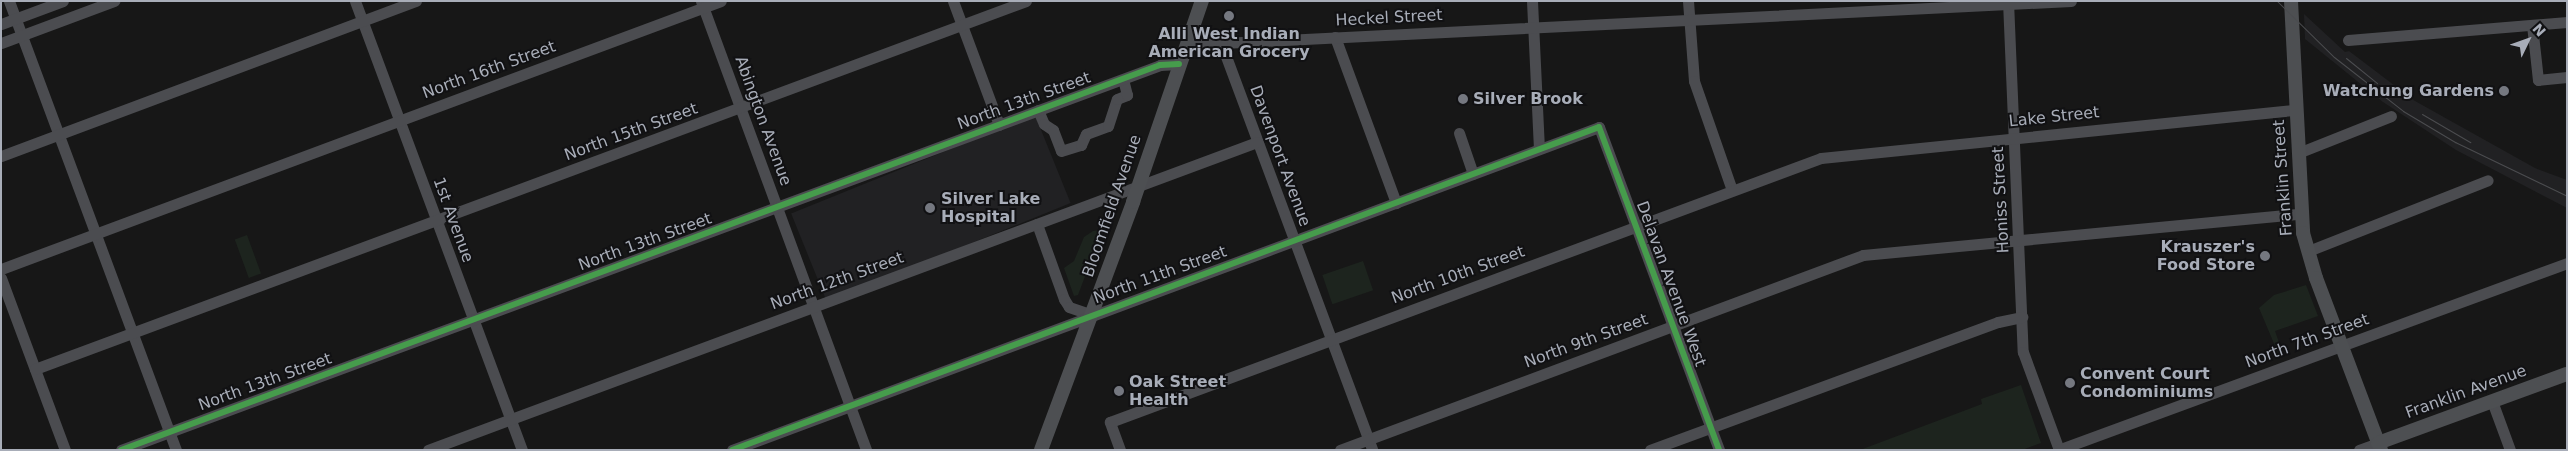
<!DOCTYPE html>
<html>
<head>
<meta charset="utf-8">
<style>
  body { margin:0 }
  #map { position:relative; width:2568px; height:451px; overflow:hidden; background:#171717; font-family:"DejaVu Sans",sans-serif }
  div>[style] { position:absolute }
  .built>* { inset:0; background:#212123; transform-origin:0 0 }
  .green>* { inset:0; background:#1d241e; transform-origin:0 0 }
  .minor>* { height:11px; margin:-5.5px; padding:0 5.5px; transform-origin:5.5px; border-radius:5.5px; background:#4b4c50 }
  .major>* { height:14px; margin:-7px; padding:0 7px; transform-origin:7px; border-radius:7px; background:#4d4f52 }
  .tram>* { height:1px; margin:-0.5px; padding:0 0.5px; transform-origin:0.5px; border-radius:0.5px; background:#4b4c4f }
  .cycleway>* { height:6px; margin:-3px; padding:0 3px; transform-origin:3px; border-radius:3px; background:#469c4c }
  .dots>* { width:14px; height:14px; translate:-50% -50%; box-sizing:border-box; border:2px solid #111113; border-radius:50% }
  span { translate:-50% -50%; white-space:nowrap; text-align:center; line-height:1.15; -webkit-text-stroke:4px #111113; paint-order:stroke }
  .street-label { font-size:16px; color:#a8adb8 }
  .poi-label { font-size:16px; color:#a8adb8; font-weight:700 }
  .right { translate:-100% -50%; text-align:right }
  .left { translate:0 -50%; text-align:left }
  .frame { position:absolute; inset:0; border:2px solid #a8adb8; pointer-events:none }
  .north { position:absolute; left:2503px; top:15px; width:50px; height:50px; -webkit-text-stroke:4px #111113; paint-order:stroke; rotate:48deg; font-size:14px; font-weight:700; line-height:20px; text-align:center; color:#a8adb8 }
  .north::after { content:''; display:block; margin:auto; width:18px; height:22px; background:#a8adb8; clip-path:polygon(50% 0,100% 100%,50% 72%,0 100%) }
</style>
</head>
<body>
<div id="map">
  <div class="built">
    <i style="clip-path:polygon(2304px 14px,2345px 52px,2349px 51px,2415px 101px,2535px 168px,2567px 180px,2567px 208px,2456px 150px,2383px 102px,2305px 39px)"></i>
    <i style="left:1035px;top:115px;width:95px;height:263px;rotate:68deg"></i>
  </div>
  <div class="green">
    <i style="clip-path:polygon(1102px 230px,1092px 257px,1087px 261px,1090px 263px,1078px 295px,1074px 296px,1064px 268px,1074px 261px,1084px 237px,1093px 231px)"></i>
    <i style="left:247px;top:235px;width:41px;height:13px;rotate:70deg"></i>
    <i style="left:1363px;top:261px;width:31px;height:43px;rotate:71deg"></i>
    <i style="clip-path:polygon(2306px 285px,2318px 316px,2275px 331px,2282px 351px,2278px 353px,2259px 308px,2274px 295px)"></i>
    <i style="clip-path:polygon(2021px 385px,2041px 443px,2022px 450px,1860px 450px,1982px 404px,1981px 399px)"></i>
  </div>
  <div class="minor">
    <i style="left:9px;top:1px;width:479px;rotate:69.6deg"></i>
    <i style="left:355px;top:1px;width:479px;rotate:69.6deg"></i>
    <i style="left:701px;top:1px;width:478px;rotate:69.8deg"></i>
    <i style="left:953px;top:1px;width:132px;rotate:69.6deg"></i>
    <i style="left:1532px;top:1px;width:148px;rotate:87.3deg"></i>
    <i style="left:1688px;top:1px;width:80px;rotate:85.7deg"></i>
    <i style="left:1694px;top:81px;width:115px;rotate:70.8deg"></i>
    <i style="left:2008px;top:1px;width:351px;rotate:87.6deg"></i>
    <i style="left:2023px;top:352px;width:104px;rotate:69.8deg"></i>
    <i style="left:1px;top:24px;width:66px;rotate:-20.4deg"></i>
    <i style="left:2532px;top:25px;width:55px;rotate:83.8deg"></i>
    <i style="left:2538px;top:80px;width:29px;rotate:-6deg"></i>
    <i style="left:1335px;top:37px;width:177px;rotate:69.8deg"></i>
    <i style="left:1188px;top:40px;width:16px;rotate:15deg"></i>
    <i style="left:1203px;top:44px;width:869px;rotate:-2.84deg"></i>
    <i style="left:2348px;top:40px;width:220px;rotate:-4.7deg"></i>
    <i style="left:1px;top:43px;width:121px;rotate:-20.4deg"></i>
    <i style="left:1221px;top:43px;width:434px;rotate:69.6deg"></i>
    <i style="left:1038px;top:110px;width:15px;rotate:67deg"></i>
    <i style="left:1044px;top:124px;width:11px;rotate:34deg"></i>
    <i style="left:1053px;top:130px;width:22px;rotate:69deg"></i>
    <i style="left:1061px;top:151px;width:21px;rotate:-17deg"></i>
    <i style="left:1081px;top:145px;width:12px;rotate:-66deg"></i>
    <i style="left:1086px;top:134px;width:23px;rotate:-20deg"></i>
    <i style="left:1108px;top:126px;width:28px;rotate:-72deg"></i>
    <i style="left:1117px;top:99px;width:11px;rotate:-22deg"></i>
    <i style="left:1127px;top:95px;width:16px;rotate:-104deg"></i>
    <i style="left:1459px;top:133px;width:43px;rotate:71.1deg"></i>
    <i style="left:2298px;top:153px;width:100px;rotate:-21.7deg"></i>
    <i style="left:1px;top:156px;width:443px;rotate:-20.5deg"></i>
    <i style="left:1037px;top:224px;width:80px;rotate:70.2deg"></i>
    <i style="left:1064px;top:299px;width:9px;rotate:58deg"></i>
    <i style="left:1069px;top:307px;width:24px;rotate:19deg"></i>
    <i style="left:2308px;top:251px;width:193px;rotate:-21.5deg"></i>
    <i style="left:1px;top:269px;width:768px;rotate:-20.42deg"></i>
    <i style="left:1px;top:278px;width:184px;rotate:69.6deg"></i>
    <i style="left:35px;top:369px;width:1057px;rotate:-20.37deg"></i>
    <i style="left:2492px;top:401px;width:52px;rotate:69.8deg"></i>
    <i style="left:121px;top:450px;width:1108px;rotate:-20.33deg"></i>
    <i style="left:1160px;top:65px;width:19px;rotate:-3deg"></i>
    <i style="left:428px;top:450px;width:884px;rotate:-20.38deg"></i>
    <i style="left:732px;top:450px;width:925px;rotate:-20.43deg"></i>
    <i style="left:1599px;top:127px;width:345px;rotate:69.6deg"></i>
    <i style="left:1120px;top:450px;width:30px;rotate:-110deg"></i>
    <i style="left:1110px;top:422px;width:758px;rotate:-20.37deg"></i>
    <i style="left:1821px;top:158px;width:477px;rotate:-5.8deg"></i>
    <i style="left:1340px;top:450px;width:558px;rotate:-20.45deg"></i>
    <i style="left:1863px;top:255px;width:439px;rotate:-5.4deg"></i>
    <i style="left:1650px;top:450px;width:371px;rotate:-20.2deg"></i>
    <i style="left:1998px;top:322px;width:25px;rotate:-12deg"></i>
    <i style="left:2058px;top:450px;width:542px;rotate:-20.17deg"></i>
    <i style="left:2359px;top:450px;width:20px;rotate:-20deg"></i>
    <i style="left:2378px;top:443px;width:7px;rotate:90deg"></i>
  </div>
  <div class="major">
    <i style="left:2291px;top:1px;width:232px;rotate:87deg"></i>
    <i style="left:2303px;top:233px;width:47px;rotate:73.9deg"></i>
    <i style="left:2316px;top:278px;width:184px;rotate:69.3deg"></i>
    <i style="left:2378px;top:443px;width:201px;rotate:-20.1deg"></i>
    <i style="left:1041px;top:450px;width:265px;rotate:-69.6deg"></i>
    <i style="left:1133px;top:202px;width:213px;rotate:-71.1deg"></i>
  </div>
  <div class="tram">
    <i style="left:2277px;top:1px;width:80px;rotate:44.5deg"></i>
    <i style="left:2334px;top:57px;width:88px;rotate:38deg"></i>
    <i style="left:2403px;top:111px;width:61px;rotate:30.8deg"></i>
    <i style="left:2455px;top:142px;width:124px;rotate:25.7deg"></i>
    <i style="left:2346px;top:58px;width:40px;rotate:39deg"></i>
    <i style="left:2422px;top:114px;width:56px;rotate:30.3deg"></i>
  </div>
  <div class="cycleway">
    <i style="left:121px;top:450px;width:1108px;rotate:-20.33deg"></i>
    <i style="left:1160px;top:65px;width:19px;rotate:-3deg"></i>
    <i style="left:732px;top:450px;width:925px;rotate:-20.43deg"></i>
    <i style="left:1599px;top:127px;width:345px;rotate:69.6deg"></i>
  </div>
  <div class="dots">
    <i style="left:1229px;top:16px;background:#757880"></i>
    <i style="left:2504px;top:91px;background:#757880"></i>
    <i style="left:1463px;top:99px;background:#757880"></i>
    <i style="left:930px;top:208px;background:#757880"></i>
    <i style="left:2265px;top:256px;background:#757880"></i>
    <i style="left:2070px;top:383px;background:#757880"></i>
    <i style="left:1119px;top:391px;background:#757880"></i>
  </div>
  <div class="street-label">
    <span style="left:1389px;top:18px;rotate:-3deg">Heckel Street</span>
    <span style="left:489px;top:70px;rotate:-20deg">North 16th Street</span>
    <span style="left:1024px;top:101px;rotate:-20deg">North 13th Street</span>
    <span style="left:2054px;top:117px;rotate:-6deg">Lake Street</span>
    <span style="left:763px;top:121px;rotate:70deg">Abington Avenue</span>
    <span style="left:631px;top:132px;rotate:-20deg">North 15th Street</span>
    <span style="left:1280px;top:156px;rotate:70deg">Davenport Avenue</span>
    <span style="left:2283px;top:178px;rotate:-94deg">Franklin Street</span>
    <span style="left:2001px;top:200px;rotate:-93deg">Honiss Street</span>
    <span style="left:1112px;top:206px;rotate:-71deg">Bloomfield Avenue</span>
    <span style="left:453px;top:220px;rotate:70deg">1st Avenue</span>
    <span style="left:645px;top:242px;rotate:-20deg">North 13th Street</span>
    <span style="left:1160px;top:275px;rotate:-20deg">North 11th Street</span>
    <span style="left:1458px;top:275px;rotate:-20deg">North 10th Street</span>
    <span style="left:837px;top:281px;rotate:-20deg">North 12th Street</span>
    <span style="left:1671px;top:284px;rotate:70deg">Delavan Avenue West</span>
    <span style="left:1586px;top:341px;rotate:-20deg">North 9th Street</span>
    <span style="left:2307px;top:341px;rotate:-20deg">North 7th Street</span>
    <span style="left:265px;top:382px;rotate:-20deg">North 13th Street</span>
    <span style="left:2466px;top:392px;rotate:-20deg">Franklin Avenue</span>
  </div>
  <div class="poi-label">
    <span style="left:1229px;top:43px">Alli West Indian<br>American Grocery</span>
    <span class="right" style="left:2494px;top:91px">Watchung Gardens</span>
    <span class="left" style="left:1473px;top:99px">Silver Brook</span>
    <span class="left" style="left:941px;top:208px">Silver Lake<br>Hospital</span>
    <span class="right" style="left:2255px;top:256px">Krauszer's<br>Food Store</span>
    <span class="left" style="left:2080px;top:383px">Convent Court<br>Condominiums</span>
    <span class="left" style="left:1129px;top:391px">Oak Street<br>Health</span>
  </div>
  <div class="frame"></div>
  <div class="north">N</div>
</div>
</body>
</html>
